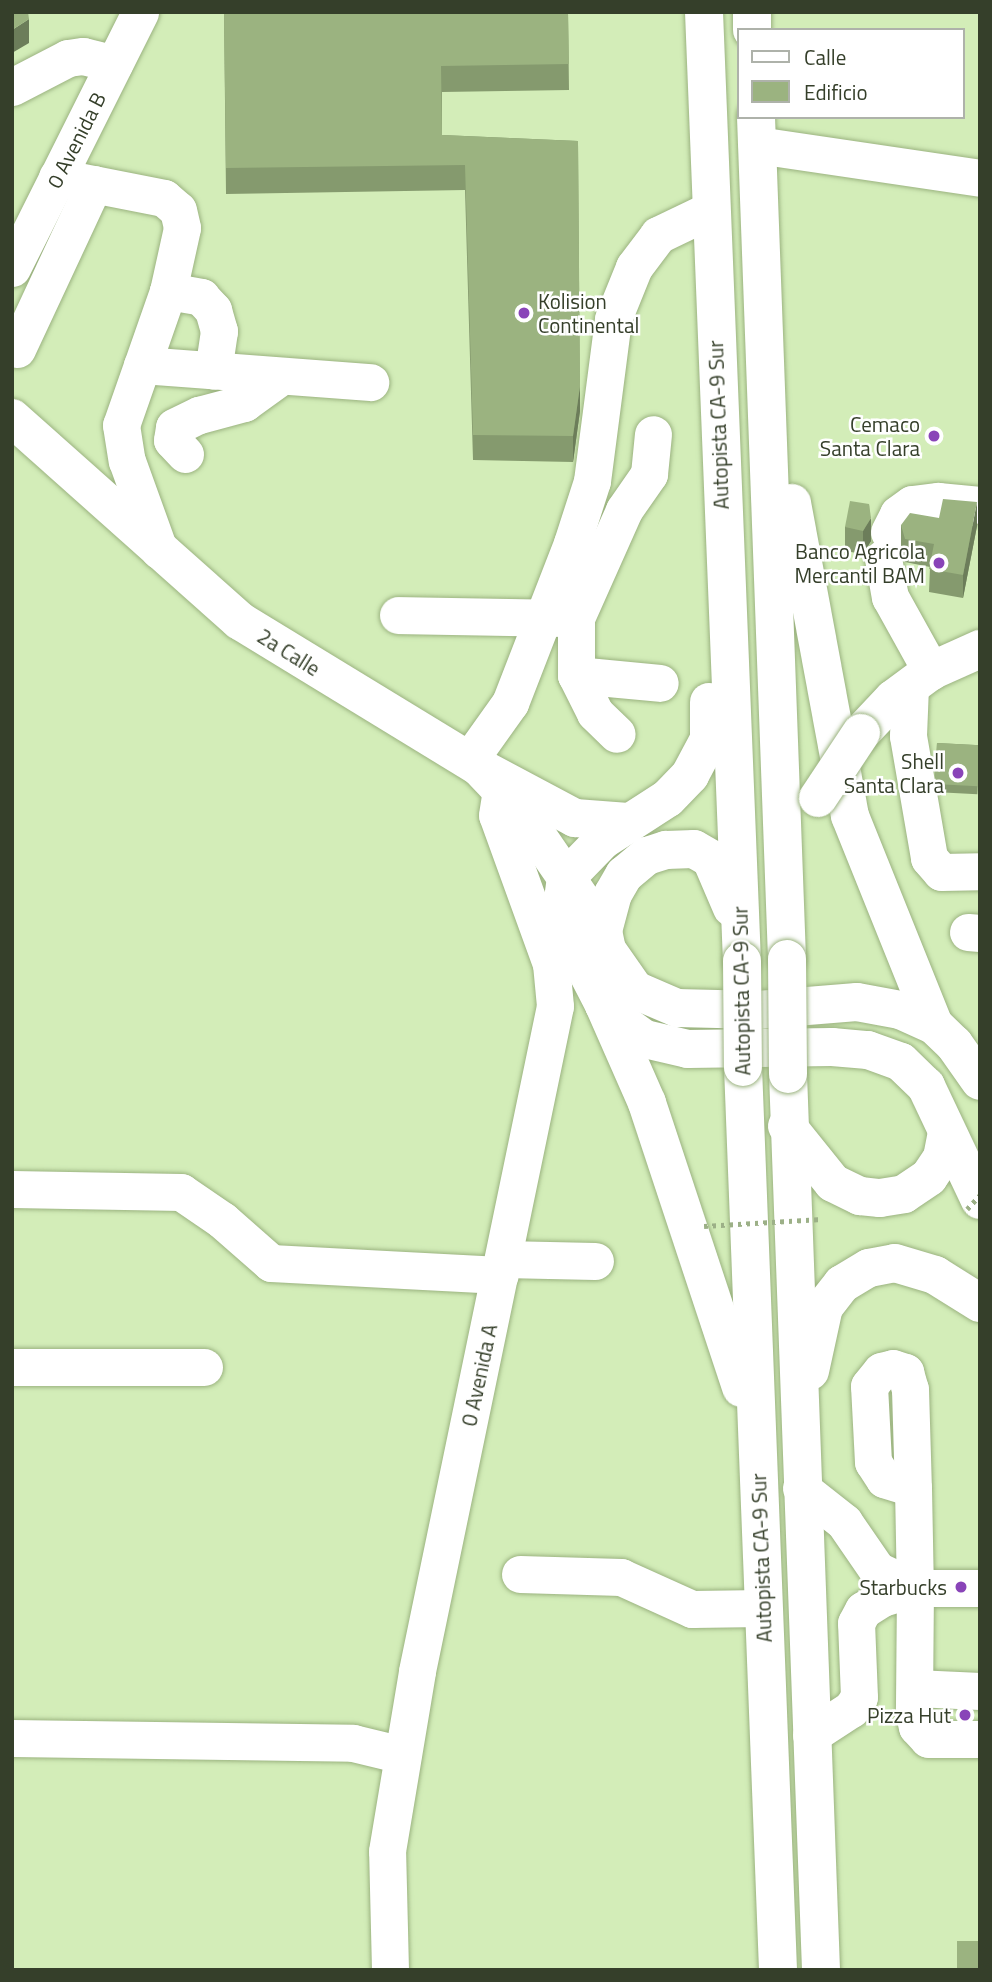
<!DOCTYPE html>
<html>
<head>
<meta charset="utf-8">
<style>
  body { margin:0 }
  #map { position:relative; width:992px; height:1982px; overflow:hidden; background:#d3edb8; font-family:"Titillium Web",sans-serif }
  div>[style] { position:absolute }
  .roads { filter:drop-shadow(0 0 2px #9bb380) drop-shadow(0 0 2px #9bb380) }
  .minor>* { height:37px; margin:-18.5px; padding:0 18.5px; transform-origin:18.5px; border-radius:18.5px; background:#fff }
  .major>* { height:38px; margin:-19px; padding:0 19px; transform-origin:19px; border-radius:19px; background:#fff }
  .highway>* { height:38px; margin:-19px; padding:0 19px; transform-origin:19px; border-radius:19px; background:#fff }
  .path-bridge>* { height:4.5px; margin-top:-2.25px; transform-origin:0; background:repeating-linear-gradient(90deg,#9cb087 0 3.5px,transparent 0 8.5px) }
  .bridges { filter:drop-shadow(0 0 2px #9bb380) drop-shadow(0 0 2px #9bb380) }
  .highway-bridge>* { height:38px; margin:-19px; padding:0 19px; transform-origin:19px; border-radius:19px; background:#fff }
  .wall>* { inset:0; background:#859a6e; transform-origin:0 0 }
  .shaded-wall>* { inset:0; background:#6c7d5a }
  .building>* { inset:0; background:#9bb380; transform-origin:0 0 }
  .dots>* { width:19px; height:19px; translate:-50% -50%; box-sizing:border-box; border:4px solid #fff; border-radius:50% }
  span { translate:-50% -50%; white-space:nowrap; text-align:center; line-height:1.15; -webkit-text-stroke:5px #fff; paint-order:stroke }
  .street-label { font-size:21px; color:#353f2a }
  .poi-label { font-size:21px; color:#353f2a }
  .left { translate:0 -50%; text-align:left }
  .right { translate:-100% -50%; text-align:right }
  .frame { position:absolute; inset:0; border:14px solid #353f2a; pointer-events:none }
  .legend { position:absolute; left:737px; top:28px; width:228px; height:91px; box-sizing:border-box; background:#fff; border:2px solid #aeb2aa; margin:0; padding:9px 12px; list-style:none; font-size:21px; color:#353f2a }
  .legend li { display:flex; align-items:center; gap:14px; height:35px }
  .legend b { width:35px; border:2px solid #aeb2aa }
</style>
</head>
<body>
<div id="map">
  <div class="roads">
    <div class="minor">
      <i style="left:12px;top:87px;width:63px;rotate:-27.4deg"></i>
      <i style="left:68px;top:58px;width:15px;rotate:-8deg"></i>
      <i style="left:83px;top:56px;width:32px;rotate:14deg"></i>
      <i style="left:757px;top:145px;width:225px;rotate:8.4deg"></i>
      <i style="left:57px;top:177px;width:109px;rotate:11.1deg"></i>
      <i style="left:164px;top:198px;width:18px;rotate:41deg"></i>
      <i style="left:178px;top:210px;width:18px;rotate:77deg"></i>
      <i style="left:182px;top:228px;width:65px;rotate:102.5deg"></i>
      <i style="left:168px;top:291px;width:142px;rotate:109.3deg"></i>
      <i style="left:121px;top:425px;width:36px;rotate:81deg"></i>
      <i style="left:127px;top:461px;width:95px;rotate:70.2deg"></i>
      <i style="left:12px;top:268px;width:286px;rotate:-63.4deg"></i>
      <i style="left:168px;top:291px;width:34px;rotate:10deg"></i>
      <i style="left:201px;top:297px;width:18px;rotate:47deg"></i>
      <i style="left:213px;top:310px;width:22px;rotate:74deg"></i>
      <i style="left:219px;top:331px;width:40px;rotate:98.5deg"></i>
      <i style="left:17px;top:349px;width:182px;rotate:-65deg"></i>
      <i style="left:142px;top:365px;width:229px;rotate:4.3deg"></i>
      <i style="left:185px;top:454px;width:19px;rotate:-133deg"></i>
      <i style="left:172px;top:440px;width:13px;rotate:-81deg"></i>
      <i style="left:174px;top:427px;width:28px;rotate:-26deg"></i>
      <i style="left:199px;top:415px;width:47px;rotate:-14.9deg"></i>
      <i style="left:244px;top:403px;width:44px;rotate:-35.8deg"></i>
      <i style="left:889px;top:532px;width:20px;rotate:-63deg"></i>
      <i style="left:898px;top:514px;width:17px;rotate:-36deg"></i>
      <i style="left:912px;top:504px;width:26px;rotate:-7deg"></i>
      <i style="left:938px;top:501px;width:42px;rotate:5.4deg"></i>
      <i style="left:883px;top:558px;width:40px;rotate:80deg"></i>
      <i style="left:890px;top:597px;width:85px;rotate:61deg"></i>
      <i style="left:398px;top:615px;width:178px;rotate:1deg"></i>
      <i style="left:576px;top:618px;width:118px;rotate:-66deg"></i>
      <i style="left:624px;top:510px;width:44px;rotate:-55.2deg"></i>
      <i style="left:649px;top:474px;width:40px;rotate:-84.3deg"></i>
      <i style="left:576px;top:618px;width:57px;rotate:90deg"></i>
      <i style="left:576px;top:675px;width:42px;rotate:63.4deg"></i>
      <i style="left:595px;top:713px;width:30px;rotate:44deg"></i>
      <i style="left:576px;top:675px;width:84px;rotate:5.4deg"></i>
      <i style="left:910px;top:686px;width:50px;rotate:92.3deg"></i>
      <i style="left:908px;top:736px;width:124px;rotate:80.2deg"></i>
      <i style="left:929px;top:858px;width:18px;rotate:49deg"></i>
      <i style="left:941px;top:872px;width:39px;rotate:-1deg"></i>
      <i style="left:470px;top:759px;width:69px;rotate:-54.5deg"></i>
      <i style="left:510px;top:703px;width:172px;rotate:-68.8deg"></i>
      <i style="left:572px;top:543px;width:65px;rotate:-72.1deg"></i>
      <i style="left:592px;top:481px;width:163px;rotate:-82.6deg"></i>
      <i style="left:613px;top:319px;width:56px;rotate:-68deg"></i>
      <i style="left:634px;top:267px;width:40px;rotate:-53deg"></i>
      <i style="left:658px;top:235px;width:58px;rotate:-25.7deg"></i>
      <i style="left:968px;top:932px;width:12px;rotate:5deg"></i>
      <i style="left:12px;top:1189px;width:169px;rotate:1deg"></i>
      <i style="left:181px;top:1192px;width:50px;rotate:34.3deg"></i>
      <i style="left:222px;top:1220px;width:65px;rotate:41.3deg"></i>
      <i style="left:271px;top:1263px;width:229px;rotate:3deg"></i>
      <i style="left:503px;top:1259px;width:92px;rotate:1.2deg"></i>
      <i style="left:12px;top:1367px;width:192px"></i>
      <i style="left:801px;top:1488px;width:55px;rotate:38.3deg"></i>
      <i style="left:844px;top:1522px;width:58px;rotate:55.5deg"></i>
      <i style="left:877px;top:1570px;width:42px;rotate:25.3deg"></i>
      <i style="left:913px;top:1488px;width:30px;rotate:-163deg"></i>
      <i style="left:884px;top:1479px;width:20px;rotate:-123deg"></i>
      <i style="left:873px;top:1462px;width:76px;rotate:-93deg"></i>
      <i style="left:869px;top:1386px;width:19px;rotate:-51deg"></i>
      <i style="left:881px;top:1371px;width:12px;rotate:-14deg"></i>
      <i style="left:893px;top:1368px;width:13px;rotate:18deg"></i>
      <i style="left:905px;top:1372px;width:18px;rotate:74deg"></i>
      <i style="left:910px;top:1389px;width:99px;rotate:88.3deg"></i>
      <i style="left:913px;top:1488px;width:100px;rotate:88.9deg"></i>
      <i style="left:915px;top:1588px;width:126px;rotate:90.5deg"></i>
      <i style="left:914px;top:1714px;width:13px;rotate:77deg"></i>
      <i style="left:917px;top:1727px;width:16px;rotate:47deg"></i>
      <i style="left:928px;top:1739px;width:52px"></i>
      <i style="left:520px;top:1574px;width:101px;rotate:1.7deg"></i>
      <i style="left:621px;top:1577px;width:78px;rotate:24.3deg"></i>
      <i style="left:692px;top:1609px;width:71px;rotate:-0.8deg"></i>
      <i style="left:915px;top:1688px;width:65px;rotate:2.6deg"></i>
      <i style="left:811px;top:1735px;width:48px;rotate:-33deg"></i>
      <i style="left:851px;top:1709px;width:14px;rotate:-56deg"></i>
      <i style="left:859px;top:1697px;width:74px;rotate:-92.3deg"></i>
      <i style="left:856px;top:1623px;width:15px;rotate:-62deg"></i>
      <i style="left:863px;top:1610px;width:22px;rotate:-32deg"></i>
      <i style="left:882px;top:1598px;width:34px;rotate:-17deg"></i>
      <i style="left:915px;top:1588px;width:65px"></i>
      <i style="left:12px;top:1738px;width:341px;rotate:0.8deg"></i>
      <i style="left:353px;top:1743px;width:51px;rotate:13.5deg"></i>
      <i style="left:390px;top:1970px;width:119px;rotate:-91.4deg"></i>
      <i style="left:387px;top:1851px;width:182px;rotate:-80.5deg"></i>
      <i style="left:417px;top:1671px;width:679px;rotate:-78.28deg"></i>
      <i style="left:555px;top:1006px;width:42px;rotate:-95.4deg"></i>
      <i style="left:551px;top:964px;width:158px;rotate:-109.9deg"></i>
      <i style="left:497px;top:815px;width:25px;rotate:-81deg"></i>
    </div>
    <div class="major">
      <i style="left:12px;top:418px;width:305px;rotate:41.7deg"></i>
      <i style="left:240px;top:621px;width:280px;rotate:31.4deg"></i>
      <i style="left:479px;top:767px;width:58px;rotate:46.4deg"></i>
      <i style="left:519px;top:809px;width:148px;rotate:55.5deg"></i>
      <i style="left:603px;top:931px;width:19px;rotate:78deg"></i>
      <i style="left:607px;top:950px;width:49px;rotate:55deg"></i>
      <i style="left:635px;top:990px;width:46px;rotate:23.2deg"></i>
      <i style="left:677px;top:1008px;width:81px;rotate:1.4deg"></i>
      <i style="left:758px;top:1010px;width:99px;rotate:-4.6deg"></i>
      <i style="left:857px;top:1002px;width:44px;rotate:10.5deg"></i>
      <i style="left:900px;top:1010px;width:37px;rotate:24deg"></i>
      <i style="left:934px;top:1025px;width:28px;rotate:44deg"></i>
      <i style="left:954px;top:1044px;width:45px;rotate:54.9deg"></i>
      <i style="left:566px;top:878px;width:30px;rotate:98deg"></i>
      <i style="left:562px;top:908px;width:23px;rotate:80deg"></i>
      <i style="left:566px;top:931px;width:83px;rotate:62.8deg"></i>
      <i style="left:604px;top:1005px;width:28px;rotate:44deg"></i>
      <i style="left:624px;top:1024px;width:26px;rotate:36deg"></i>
      <i style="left:645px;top:1039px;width:44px;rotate:13.1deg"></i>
      <i style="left:688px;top:1049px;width:144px;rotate:-0.8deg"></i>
      <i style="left:832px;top:1047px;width:36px;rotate:5deg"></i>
      <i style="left:868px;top:1050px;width:35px;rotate:20deg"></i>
      <i style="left:901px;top:1062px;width:35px;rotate:44deg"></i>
      <i style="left:926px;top:1086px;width:126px;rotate:64.7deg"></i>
    </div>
    <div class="highway">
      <i style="left:704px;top:12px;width:950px;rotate:87.71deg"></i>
      <i style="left:752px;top:12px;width:18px;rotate:90deg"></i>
      <i style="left:756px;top:117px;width:843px;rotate:87.89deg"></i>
      <i style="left:792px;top:503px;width:318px;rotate:79.5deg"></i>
      <i style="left:850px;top:816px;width:225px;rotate:68.1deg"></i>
      <i style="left:861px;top:733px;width:47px;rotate:-46.7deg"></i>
      <i style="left:893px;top:699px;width:47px;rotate:-36.4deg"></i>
      <i style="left:931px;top:671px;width:54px;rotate:-24.2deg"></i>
      <i style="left:479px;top:767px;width:109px;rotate:28deg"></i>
      <i style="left:575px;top:818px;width:53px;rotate:4.3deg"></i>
      <i style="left:566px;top:878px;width:53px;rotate:-45.8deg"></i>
      <i style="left:603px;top:840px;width:77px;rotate:-32.9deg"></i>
      <i style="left:668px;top:798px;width:32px;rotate:-46deg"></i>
      <i style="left:690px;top:775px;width:40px;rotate:-62deg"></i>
      <i style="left:709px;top:740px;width:38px;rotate:-90deg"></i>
      <i style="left:603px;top:931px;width:38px;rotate:-75deg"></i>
      <i style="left:613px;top:894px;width:22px;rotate:-60deg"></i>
      <i style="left:624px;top:875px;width:30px;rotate:-40deg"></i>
      <i style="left:647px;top:856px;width:20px;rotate:-18deg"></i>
      <i style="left:666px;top:850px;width:28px;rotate:-2deg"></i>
      <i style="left:694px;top:849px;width:20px;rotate:30deg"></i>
      <i style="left:711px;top:859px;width:53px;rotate:66.8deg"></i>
      <i style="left:604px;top:1005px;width:107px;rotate:66.3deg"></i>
      <i style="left:647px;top:1103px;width:300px;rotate:71.7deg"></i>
      <i style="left:743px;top:1067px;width:904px;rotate:87.78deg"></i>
      <i style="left:788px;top:1074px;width:897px;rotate:87.89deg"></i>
      <i style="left:787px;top:1126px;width:73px;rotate:51.1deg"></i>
      <i style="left:833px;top:1183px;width:30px;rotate:26deg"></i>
      <i style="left:860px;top:1196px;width:20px;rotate:6deg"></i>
      <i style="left:880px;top:1198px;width:24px;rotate:-9deg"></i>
      <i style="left:904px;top:1194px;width:30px;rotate:-34deg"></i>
      <i style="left:929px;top:1177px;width:23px;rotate:-56deg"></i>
      <i style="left:942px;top:1158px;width:25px;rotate:-79deg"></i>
      <i style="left:810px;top:1371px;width:66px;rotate:-77.7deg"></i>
      <i style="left:824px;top:1307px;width:29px;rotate:-52deg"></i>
      <i style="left:842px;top:1284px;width:31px;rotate:-31deg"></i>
      <i style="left:869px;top:1268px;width:26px;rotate:-11deg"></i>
      <i style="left:895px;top:1263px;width:42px;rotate:16.7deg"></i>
      <i style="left:935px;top:1275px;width:53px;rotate:31.9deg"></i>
    </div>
  </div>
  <div class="path-bridge">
    <i style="left:967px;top:1209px;width:19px;rotate:-47deg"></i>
    <i style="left:704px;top:1226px;width:118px;rotate:-3.4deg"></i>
  </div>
  <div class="bridges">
    <div class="highway-bridge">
      <i style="left:818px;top:798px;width:78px;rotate:-56.5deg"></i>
      <i style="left:787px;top:959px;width:115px;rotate:89.5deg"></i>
      <i style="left:742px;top:961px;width:106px;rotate:89.5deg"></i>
    </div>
  </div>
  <div class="wall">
    <i style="clip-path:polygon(224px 12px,568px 12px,569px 90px,442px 92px,442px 135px,578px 141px,580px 411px,573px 462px,473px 460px,465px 190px,226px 194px)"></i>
    <i style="clip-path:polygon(869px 504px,871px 541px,863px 554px,845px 551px,845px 527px)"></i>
    <i style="clip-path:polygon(901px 525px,977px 526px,963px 598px,929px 592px,930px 567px,905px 562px,901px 549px)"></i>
    <i style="left:937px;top:743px;width:43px;height:49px;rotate:3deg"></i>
  </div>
  <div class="shaded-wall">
    <i style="clip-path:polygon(29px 19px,29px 43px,12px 53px,12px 30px)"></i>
    <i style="clip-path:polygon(580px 386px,580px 411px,573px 462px,573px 436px)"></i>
    <i style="clip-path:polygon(977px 502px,977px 526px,963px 598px,963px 575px)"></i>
    <i style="clip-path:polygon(871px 518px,871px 541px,863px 554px,863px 531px)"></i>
  </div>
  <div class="building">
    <i style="clip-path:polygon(12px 12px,28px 12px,29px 19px,12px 30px)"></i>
    <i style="clip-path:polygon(224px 12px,568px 12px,569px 64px,441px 66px,442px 135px,578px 141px,580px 386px,573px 436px,473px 435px,465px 165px,226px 168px)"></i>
    <i style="clip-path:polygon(943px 499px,977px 502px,963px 575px,929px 569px,934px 544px,905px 539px,901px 525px,910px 513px,939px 518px)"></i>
    <i style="clip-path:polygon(850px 501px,869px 504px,871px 518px,863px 531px,845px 527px)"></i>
    <i style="left:937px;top:743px;width:43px;height:41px;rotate:3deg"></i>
    <i style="left:957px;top:1941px;width:23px;height:29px"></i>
  </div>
  <div class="dots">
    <i style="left:524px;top:313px;background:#8944b8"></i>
    <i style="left:934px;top:436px;background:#8944b8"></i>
    <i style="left:939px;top:563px;background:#8944b8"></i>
    <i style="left:958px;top:773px;background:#8944b8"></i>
    <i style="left:961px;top:1587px;background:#8944b8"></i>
    <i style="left:965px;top:1715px;background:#8944b8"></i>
  </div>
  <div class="street-label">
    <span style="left:76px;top:140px;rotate:-63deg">0 Avenida B</span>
    <span style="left:718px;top:425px;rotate:-92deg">Autopista CA-9 Sur</span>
    <span style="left:289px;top:652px;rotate:32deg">2a Calle</span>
    <span style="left:741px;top:991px;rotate:-91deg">Autopista CA-9 Sur</span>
    <span style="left:479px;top:1375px;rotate:-78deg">0 Avenida A</span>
    <span style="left:761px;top:1558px;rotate:-92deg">Autopista CA-9 Sur</span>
  </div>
  <div class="poi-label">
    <span class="left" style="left:538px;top:313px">Kolision<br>Continental</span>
    <span class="right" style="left:920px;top:436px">Cemaco<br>Santa Clara</span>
    <span class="right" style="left:925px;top:563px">Banco Agricola<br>Mercantil BAM</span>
    <span class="right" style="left:944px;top:773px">Shell<br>Santa Clara</span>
    <span class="right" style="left:947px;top:1587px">Starbucks</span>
    <span class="right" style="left:951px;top:1715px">Pizza Hut</span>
  </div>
  <div class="frame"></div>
  <ul class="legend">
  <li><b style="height:9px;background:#fff"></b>Calle</li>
  <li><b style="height:19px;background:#9bb380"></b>Edificio</li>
  </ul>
</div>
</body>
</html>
